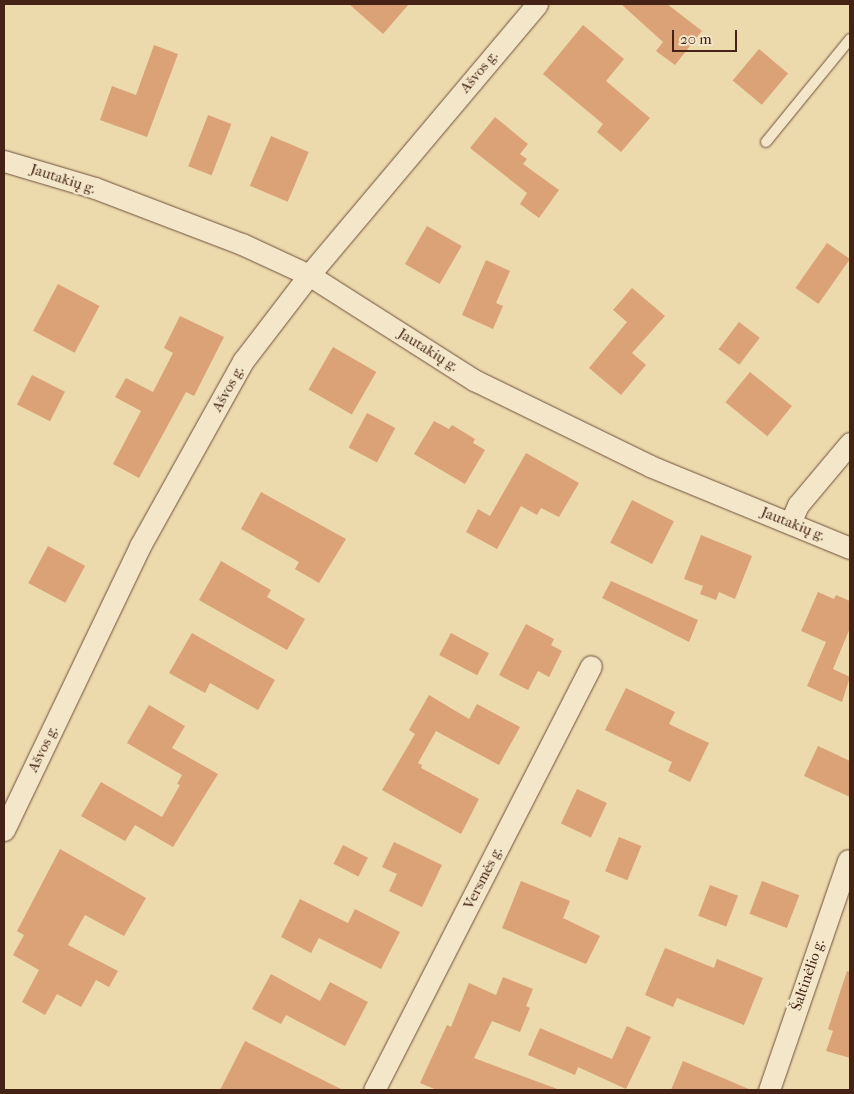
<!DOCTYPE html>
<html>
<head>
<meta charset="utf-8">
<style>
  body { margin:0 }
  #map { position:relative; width:854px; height:1094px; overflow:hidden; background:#ecd9ac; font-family:"IM FELL French Canon",serif }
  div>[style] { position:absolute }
  .building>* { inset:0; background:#dba278; transform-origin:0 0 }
  .roads { filter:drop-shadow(0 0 1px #6f503c) drop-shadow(0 0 1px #6f503c) }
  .service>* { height:10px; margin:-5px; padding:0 5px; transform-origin:5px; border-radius:5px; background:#f3e6c9 }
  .minor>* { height:21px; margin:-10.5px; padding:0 10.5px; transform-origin:10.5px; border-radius:10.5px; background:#f3e6c9 }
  span { translate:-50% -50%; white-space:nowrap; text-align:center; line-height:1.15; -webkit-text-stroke:5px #f3e6c9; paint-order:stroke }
  .street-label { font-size:15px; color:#452216 }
  .frame { position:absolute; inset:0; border:5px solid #452216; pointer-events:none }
  .scale { position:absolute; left:672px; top:30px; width:65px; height:22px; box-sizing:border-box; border:2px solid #452216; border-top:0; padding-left:6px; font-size:15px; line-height:18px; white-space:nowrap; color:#452216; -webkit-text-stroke:4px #f3e6c9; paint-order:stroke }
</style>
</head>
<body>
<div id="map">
  <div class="building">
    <i style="clip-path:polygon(349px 4px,409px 4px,383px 34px)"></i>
    <i style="clip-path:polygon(621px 4px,667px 4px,702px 31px,675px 65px,656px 51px,663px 42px)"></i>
    <i style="clip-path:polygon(583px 25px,624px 59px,606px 81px,650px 118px,621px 152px,597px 132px,603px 124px,543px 74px)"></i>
    <i style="clip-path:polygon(154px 45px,178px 54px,147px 137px,100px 120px,112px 86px,136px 95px)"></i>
    <i style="left:759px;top:49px;width:38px;height:41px;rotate:40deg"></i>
    <i style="left:208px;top:115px;width:25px;height:55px;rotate:21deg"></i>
    <i style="clip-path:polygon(495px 117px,528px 144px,520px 154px,527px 159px,523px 164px,559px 190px,539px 218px,520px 204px,527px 193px,470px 148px)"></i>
    <i style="left:271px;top:136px;width:41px;height:54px;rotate:23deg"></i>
    <i style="left:427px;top:226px;width:40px;height:44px;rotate:30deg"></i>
    <i style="left:827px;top:243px;width:28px;height:55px;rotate:35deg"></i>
    <i style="clip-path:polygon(486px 260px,510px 271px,496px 303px,503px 306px,493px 329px,462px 315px)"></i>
    <i style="left:58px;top:284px;width:47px;height:53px;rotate:28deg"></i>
    <i style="clip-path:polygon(632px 288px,665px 316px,632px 353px,646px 365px,621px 395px,589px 368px,627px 322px,613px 310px)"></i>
    <i style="clip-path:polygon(180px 316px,224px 337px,194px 396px,186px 392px,139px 478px,113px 464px,141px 411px,115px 397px,126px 378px,153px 392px,173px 353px,164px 348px)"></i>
    <i style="left:739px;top:322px;width:26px;height:34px;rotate:37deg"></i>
    <i style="left:333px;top:347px;width:50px;height:49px;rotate:30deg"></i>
    <i style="left:750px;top:372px;width:54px;height:39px;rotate:39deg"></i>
    <i style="left:32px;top:375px;width:37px;height:33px;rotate:27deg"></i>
    <i style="left:367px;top:413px;width:32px;height:39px;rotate:28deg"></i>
    <i style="clip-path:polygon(434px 421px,449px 429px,452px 425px,475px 439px,473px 443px,485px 450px,465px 484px,414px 454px)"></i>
    <i style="clip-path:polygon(526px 453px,579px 483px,559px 517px,541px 508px,537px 515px,521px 506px,497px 549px,466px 532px,478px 509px,490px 516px)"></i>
    <i style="clip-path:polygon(261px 492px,346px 539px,319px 583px,295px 569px,299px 562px,241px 529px)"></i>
    <i style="left:632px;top:500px;width:47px;height:48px;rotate:27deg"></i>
    <i style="clip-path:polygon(701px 535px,752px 556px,735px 599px,719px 592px,716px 600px,700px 594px,703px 586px,684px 579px)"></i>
    <i style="left:48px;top:546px;width:42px;height:42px;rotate:28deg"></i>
    <i style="clip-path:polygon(221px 561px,271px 590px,267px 597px,305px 619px,287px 650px,199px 600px)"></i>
    <i style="clip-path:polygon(611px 581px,698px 620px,689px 642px,602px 598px)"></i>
    <i style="clip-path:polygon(818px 592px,834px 599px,836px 595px,850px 601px,850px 628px,833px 669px,850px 677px,842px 702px,807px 686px,826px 642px,801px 631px)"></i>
    <i style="clip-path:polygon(526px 624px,554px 639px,551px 645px,562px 651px,549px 677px,538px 671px,528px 690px,499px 675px)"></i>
    <i style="clip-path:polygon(192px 633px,275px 680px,258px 710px,210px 683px,205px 693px,169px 673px)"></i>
    <i style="left:451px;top:633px;width:43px;height:25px;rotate:28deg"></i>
    <i style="clip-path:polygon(626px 688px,675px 712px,669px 724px,709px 743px,690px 782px,668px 771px,672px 762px,605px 730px)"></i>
    <i style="clip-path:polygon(429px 695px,469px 719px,477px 704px,520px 727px,499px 765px,436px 731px,418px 763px,422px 765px,421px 768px,479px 799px,461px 834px,382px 790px,415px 734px,409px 730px)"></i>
    <i style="clip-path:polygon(149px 705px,185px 726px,172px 748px,218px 774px,173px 847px,135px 825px,125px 841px,81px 816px,101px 782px,162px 817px,180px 785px,177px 784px,182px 775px,127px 743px)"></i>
    <i style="clip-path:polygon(818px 746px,850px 761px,850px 797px,804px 776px)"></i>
    <i style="left:577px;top:789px;width:33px;height:38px;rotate:25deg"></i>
    <i style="left:619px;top:837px;width:24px;height:37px;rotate:22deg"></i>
    <i style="clip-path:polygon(394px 842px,442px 865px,422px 907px,389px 891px,397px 874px,382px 867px)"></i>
    <i style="left:343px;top:845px;width:28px;height:21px;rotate:27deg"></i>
    <i style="clip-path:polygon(60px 849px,146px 898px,124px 936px,85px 915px,68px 945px,118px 971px,109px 987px,96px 980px,81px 1007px,57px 994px,45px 1015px,22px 1002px,39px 970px,13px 955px,24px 935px,17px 931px)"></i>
    <i style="clip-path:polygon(521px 881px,570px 901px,563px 918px,600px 936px,586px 964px,502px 928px)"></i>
    <i style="left:762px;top:881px;width:40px;height:35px;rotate:21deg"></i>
    <i style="left:710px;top:885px;width:30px;height:33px;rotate:21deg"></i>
    <i style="clip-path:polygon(300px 899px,348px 923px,355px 909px,400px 932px,381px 969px,319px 938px,311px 953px,281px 937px)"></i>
    <i style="clip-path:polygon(665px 948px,714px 968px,717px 959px,763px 978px,744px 1025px,677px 998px,673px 1007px,645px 995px)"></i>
    <i style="clip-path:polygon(847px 971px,850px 972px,850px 1058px,826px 1051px,833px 1031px,828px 1029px)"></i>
    <i style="clip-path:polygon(271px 974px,320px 1001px,330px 982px,368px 1002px,345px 1046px,286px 1015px,281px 1024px,252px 1009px)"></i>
    <i style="clip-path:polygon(503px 977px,533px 989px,526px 1006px,530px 1008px,520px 1032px,492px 1021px,474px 1058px,560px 1090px,437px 1090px,420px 1083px,447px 1025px,451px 1027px,469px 983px,496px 995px)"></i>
    <i style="clip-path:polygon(627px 1026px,651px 1037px,626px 1089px,578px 1067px,575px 1075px,528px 1055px,540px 1028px,612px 1059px)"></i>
    <i style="clip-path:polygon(245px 1041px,343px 1090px,220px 1090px)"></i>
    <i style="clip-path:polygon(683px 1061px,751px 1090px,671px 1090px)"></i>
  </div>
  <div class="roads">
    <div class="service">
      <i style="left:766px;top:142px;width:133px;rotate:-50.8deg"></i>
    </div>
    <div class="minor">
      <i style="left:4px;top:161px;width:95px;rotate:16.5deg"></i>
      <i style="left:95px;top:188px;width:157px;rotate:20.9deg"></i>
      <i style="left:242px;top:244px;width:74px;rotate:24.8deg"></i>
      <i style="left:309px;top:275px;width:196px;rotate:32.5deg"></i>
      <i style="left:474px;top:380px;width:196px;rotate:26deg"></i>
      <i style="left:650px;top:466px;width:216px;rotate:22.3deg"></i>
      <i style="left:790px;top:523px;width:20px;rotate:-66deg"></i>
      <i style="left:798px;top:505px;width:81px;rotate:-50deg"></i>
      <i style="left:4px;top:830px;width:315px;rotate:-64.4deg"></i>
      <i style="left:140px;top:546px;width:212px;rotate:-60.9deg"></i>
      <i style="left:243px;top:361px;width:108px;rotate:-52.5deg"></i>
      <i style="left:309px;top:275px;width:354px;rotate:-49.9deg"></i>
      <i style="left:374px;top:1090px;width:476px;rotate:-62.9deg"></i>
      <i style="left:769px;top:1090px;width:243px;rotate:-71deg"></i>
    </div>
  </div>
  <div class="street-label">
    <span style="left:479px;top:72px;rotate:-50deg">Ašvos g.</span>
    <span style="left:63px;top:179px;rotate:18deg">Jautakių g.</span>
    <span style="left:428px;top:350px;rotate:32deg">Jautakių g.</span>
    <span style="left:228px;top:389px;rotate:-61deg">Ašvos g.</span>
    <span style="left:793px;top:524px;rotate:22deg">Jautakių g.</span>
    <span style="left:43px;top:749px;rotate:-64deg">Ašvos g.</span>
    <span style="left:483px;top:878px;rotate:-63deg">Versmės g.</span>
    <span style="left:808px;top:975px;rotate:-71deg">Šaltinėlio g.</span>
  </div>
  <div class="frame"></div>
  <div class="scale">20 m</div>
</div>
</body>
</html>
